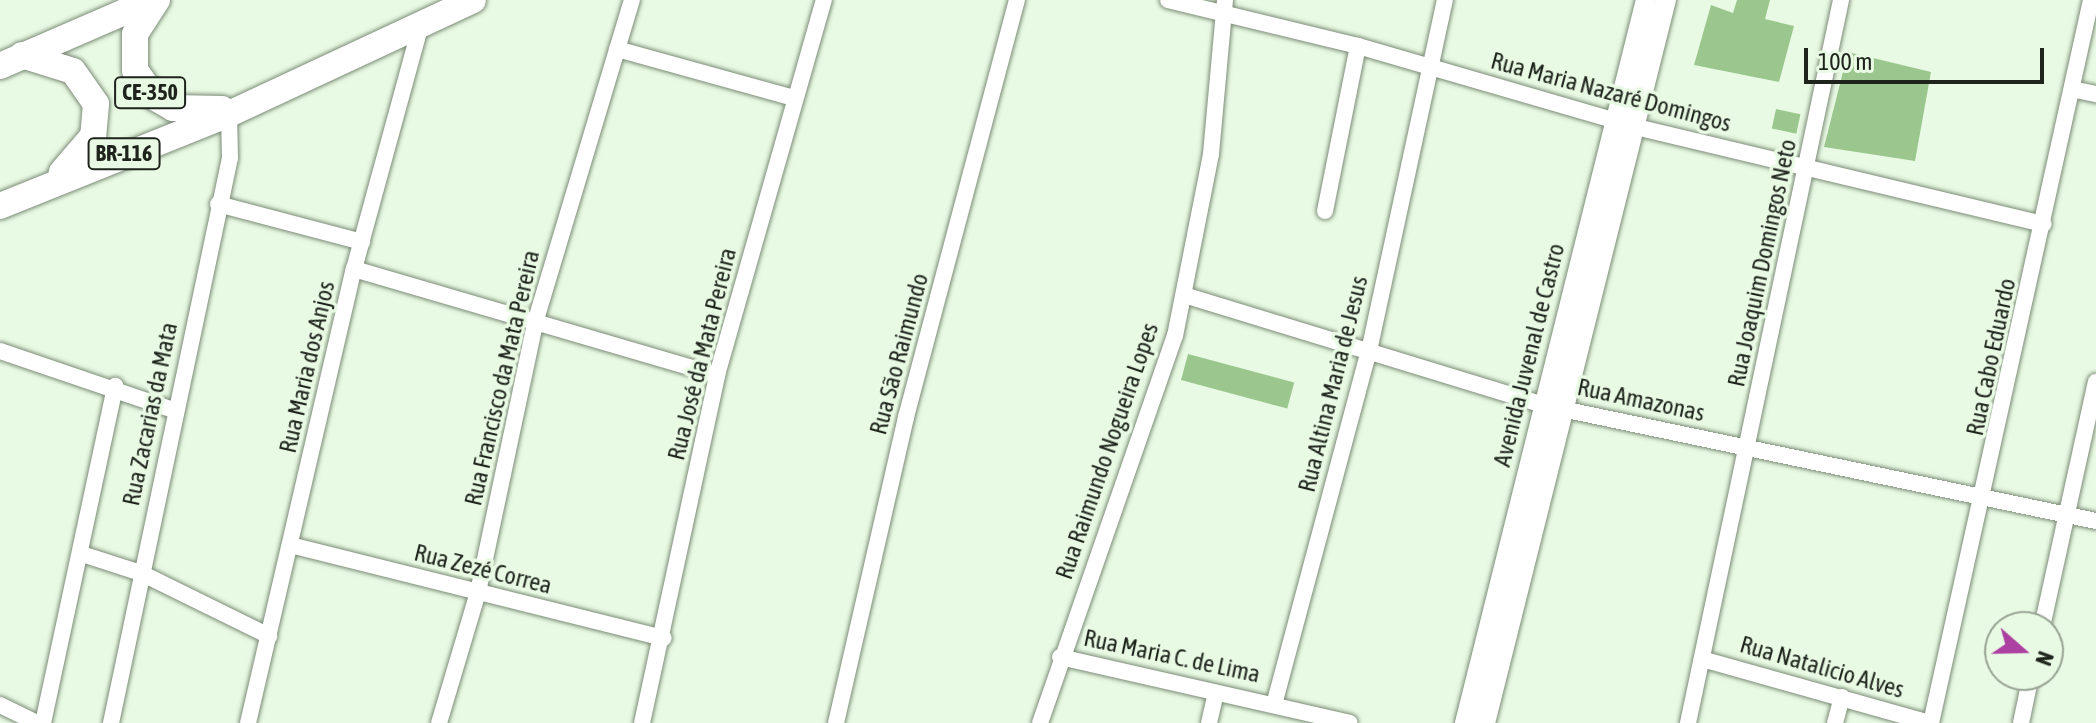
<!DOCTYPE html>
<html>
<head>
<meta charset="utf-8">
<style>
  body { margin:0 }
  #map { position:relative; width:2096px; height:723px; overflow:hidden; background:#e9fae4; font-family:"Asap Condensed",sans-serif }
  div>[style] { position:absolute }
  .building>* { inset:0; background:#9bc78f; transform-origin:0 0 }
  .roads { filter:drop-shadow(0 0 2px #7b8b77) drop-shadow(0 0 2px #7b8b77) }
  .minor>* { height:16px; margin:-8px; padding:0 8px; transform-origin:8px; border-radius:8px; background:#fff }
  .tertiary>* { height:20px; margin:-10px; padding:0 10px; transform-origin:10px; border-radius:10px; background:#fff }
  .trunk>* { height:26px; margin:-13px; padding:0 13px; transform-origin:13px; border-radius:13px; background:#fff }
  span { translate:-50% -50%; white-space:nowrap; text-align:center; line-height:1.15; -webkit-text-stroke:7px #e9fae4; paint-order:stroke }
  .shield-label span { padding:2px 6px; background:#e9fae4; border:2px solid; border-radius:6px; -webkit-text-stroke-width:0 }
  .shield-label { font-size:22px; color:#1e241c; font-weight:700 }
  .street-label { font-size:24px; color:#1e241c }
  .north { position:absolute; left:1984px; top:611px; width:80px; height:80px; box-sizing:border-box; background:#e9fae4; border:2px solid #98a494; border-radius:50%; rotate:110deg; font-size:22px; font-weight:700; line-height:32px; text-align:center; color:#1e241c }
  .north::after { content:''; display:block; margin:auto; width:28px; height:36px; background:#ac41a2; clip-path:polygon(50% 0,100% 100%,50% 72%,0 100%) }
  .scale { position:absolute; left:1804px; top:48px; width:240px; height:36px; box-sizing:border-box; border:4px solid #1e241c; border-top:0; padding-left:10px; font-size:24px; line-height:28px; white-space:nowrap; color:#1e241c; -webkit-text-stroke:6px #e9fae4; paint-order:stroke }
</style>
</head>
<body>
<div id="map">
  <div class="building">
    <i style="clip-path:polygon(1737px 0,1770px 0,1765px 19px,1794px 26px,1779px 82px,1694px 65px,1711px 5px,1733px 13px)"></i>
    <i style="clip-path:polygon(1848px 52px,1931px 72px,1915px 161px,1824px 147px)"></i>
    <i style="left:1776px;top:109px;width:25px;height:20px;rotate:12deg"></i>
    <i style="left:1188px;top:354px;width:110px;height:27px;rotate:15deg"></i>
  </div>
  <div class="roads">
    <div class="minor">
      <i style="left:1168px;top:0;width:195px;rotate:13.6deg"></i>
      <i style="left:1358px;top:46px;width:290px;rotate:16.2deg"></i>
      <i style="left:1636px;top:127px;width:419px;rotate:13.4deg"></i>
      <i style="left:617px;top:49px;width:184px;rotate:15.5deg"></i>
      <i style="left:2072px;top:89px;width:25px;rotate:12deg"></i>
      <i style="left:218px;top:204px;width:149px;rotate:14.8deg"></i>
      <i style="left:1325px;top:211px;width:168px;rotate:-78.7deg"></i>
      <i style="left:354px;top:269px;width:378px;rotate:16.3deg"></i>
      <i style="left:1184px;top:295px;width:375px;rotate:17deg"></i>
      <i style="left:1543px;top:405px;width:565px;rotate:11.85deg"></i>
      <i style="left:0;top:351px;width:186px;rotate:18.8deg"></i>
      <i style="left:290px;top:545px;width:385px;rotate:14deg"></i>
      <i style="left:85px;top:555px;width:59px;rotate:17.8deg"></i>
      <i style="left:141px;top:573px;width:143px;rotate:26.2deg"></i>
      <i style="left:2042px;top:627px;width:251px;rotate:-77.6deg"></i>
      <i style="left:1060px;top:657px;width:297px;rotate:12.8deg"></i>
      <i style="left:1702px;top:659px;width:236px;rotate:15.7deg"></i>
      <i style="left:1275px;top:701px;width:362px;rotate:-75deg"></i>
      <i style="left:1369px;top:351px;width:359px;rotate:-77.8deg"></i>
      <i style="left:0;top:705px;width:41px;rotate:25.9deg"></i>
      <i style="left:43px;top:723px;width:345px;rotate:-77.9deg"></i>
      <i style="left:111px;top:723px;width:577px;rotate:-78.11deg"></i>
      <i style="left:230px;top:158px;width:44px;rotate:-91.3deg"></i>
      <i style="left:248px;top:723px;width:466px;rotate:-76.9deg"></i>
      <i style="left:354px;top:269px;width:254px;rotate:-74.7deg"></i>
      <i style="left:439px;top:723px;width:137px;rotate:-73.4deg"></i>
      <i style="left:478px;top:592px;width:275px;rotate:-78deg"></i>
      <i style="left:535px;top:323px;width:337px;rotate:-73.3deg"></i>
      <i style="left:642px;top:723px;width:356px;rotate:-77.8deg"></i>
      <i style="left:717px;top:375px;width:390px;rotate:-74.1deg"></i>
      <i style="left:836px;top:723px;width:314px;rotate:-77.1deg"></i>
      <i style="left:906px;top:417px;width:432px;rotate:-75.1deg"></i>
      <i style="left:1040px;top:723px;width:410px;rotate:-70.8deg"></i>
      <i style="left:1175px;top:336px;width:186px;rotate:-78.8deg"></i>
      <i style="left:1211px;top:154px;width:155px;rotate:-84.8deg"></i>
      <i style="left:1209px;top:723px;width:31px;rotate:-77deg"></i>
      <i style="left:1688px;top:723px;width:739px;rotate:-78.05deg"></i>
      <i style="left:1835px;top:723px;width:27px;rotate:-75deg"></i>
      <i style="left:1931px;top:723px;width:740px;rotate:-77.52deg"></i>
      <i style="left:2021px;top:723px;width:49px;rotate:-78.2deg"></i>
    </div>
    <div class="tertiary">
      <i style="left:1465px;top:723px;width:745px;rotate:-75.95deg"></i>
      <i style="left:1485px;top:723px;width:745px;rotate:-75.95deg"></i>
    </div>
    <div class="trunk">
      <i style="left:157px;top:0;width:40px;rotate:122.9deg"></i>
      <i style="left:135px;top:34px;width:36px;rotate:90deg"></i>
      <i style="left:135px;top:70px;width:33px;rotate:55deg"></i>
      <i style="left:154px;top:97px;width:22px;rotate:30deg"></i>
      <i style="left:173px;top:108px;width:49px;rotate:1.2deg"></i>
      <i style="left:22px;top:55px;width:53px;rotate:17.4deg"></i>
      <i style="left:73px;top:71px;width:40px;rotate:55.1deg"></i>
      <i style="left:96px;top:104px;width:32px;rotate:95deg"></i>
      <i style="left:93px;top:136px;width:48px;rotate:130.7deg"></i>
      <i style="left:0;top:66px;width:166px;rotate:-23.5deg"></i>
      <i style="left:0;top:206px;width:247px;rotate:-21.9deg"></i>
      <i style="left:229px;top:114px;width:269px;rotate:-25deg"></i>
    </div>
  </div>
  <div class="shield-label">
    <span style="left:150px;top:93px">CE-350</span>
    <span style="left:124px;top:154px">BR-116</span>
  </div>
  <div class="street-label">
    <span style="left:1611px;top:92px;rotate:15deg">Rua Maria Nazaré Domingos</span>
    <span style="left:1762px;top:263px;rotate:-78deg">Rua Joaquim Domingos Neto</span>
    <span style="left:702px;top:354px;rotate:-76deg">Rua José da Mata Pereira</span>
    <span style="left:899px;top:354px;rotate:-75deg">Rua São Raimundo</span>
    <span style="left:1529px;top:355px;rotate:-76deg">Avenida Juvenal de Castro</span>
    <span style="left:1991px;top:357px;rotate:-78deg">Rua Cabo Eduardo</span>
    <span style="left:307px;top:367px;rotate:-77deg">Rua Maria dos Anjos</span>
    <span style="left:502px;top:378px;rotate:-77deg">Rua Francisco da Mata Pereira</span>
    <span style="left:1333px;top:384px;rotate:-76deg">Rua Altina Maria de Jesus</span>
    <span style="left:1641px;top:400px;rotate:12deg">Rua Amazonas</span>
    <span style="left:150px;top:414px;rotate:-78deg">Rua Zacarias da Mata</span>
    <span style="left:1107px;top:451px;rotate:-71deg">Rua Raimundo Nogueira Lopes</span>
    <span style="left:483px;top:569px;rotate:14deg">Rua Zezé Correa</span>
    <span style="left:1172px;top:656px;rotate:12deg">Rua Maria C. de Lima</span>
    <span style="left:1822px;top:667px;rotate:16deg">Rua Natalicio Alves</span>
  </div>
  <div class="north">N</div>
  <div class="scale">100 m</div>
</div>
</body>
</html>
